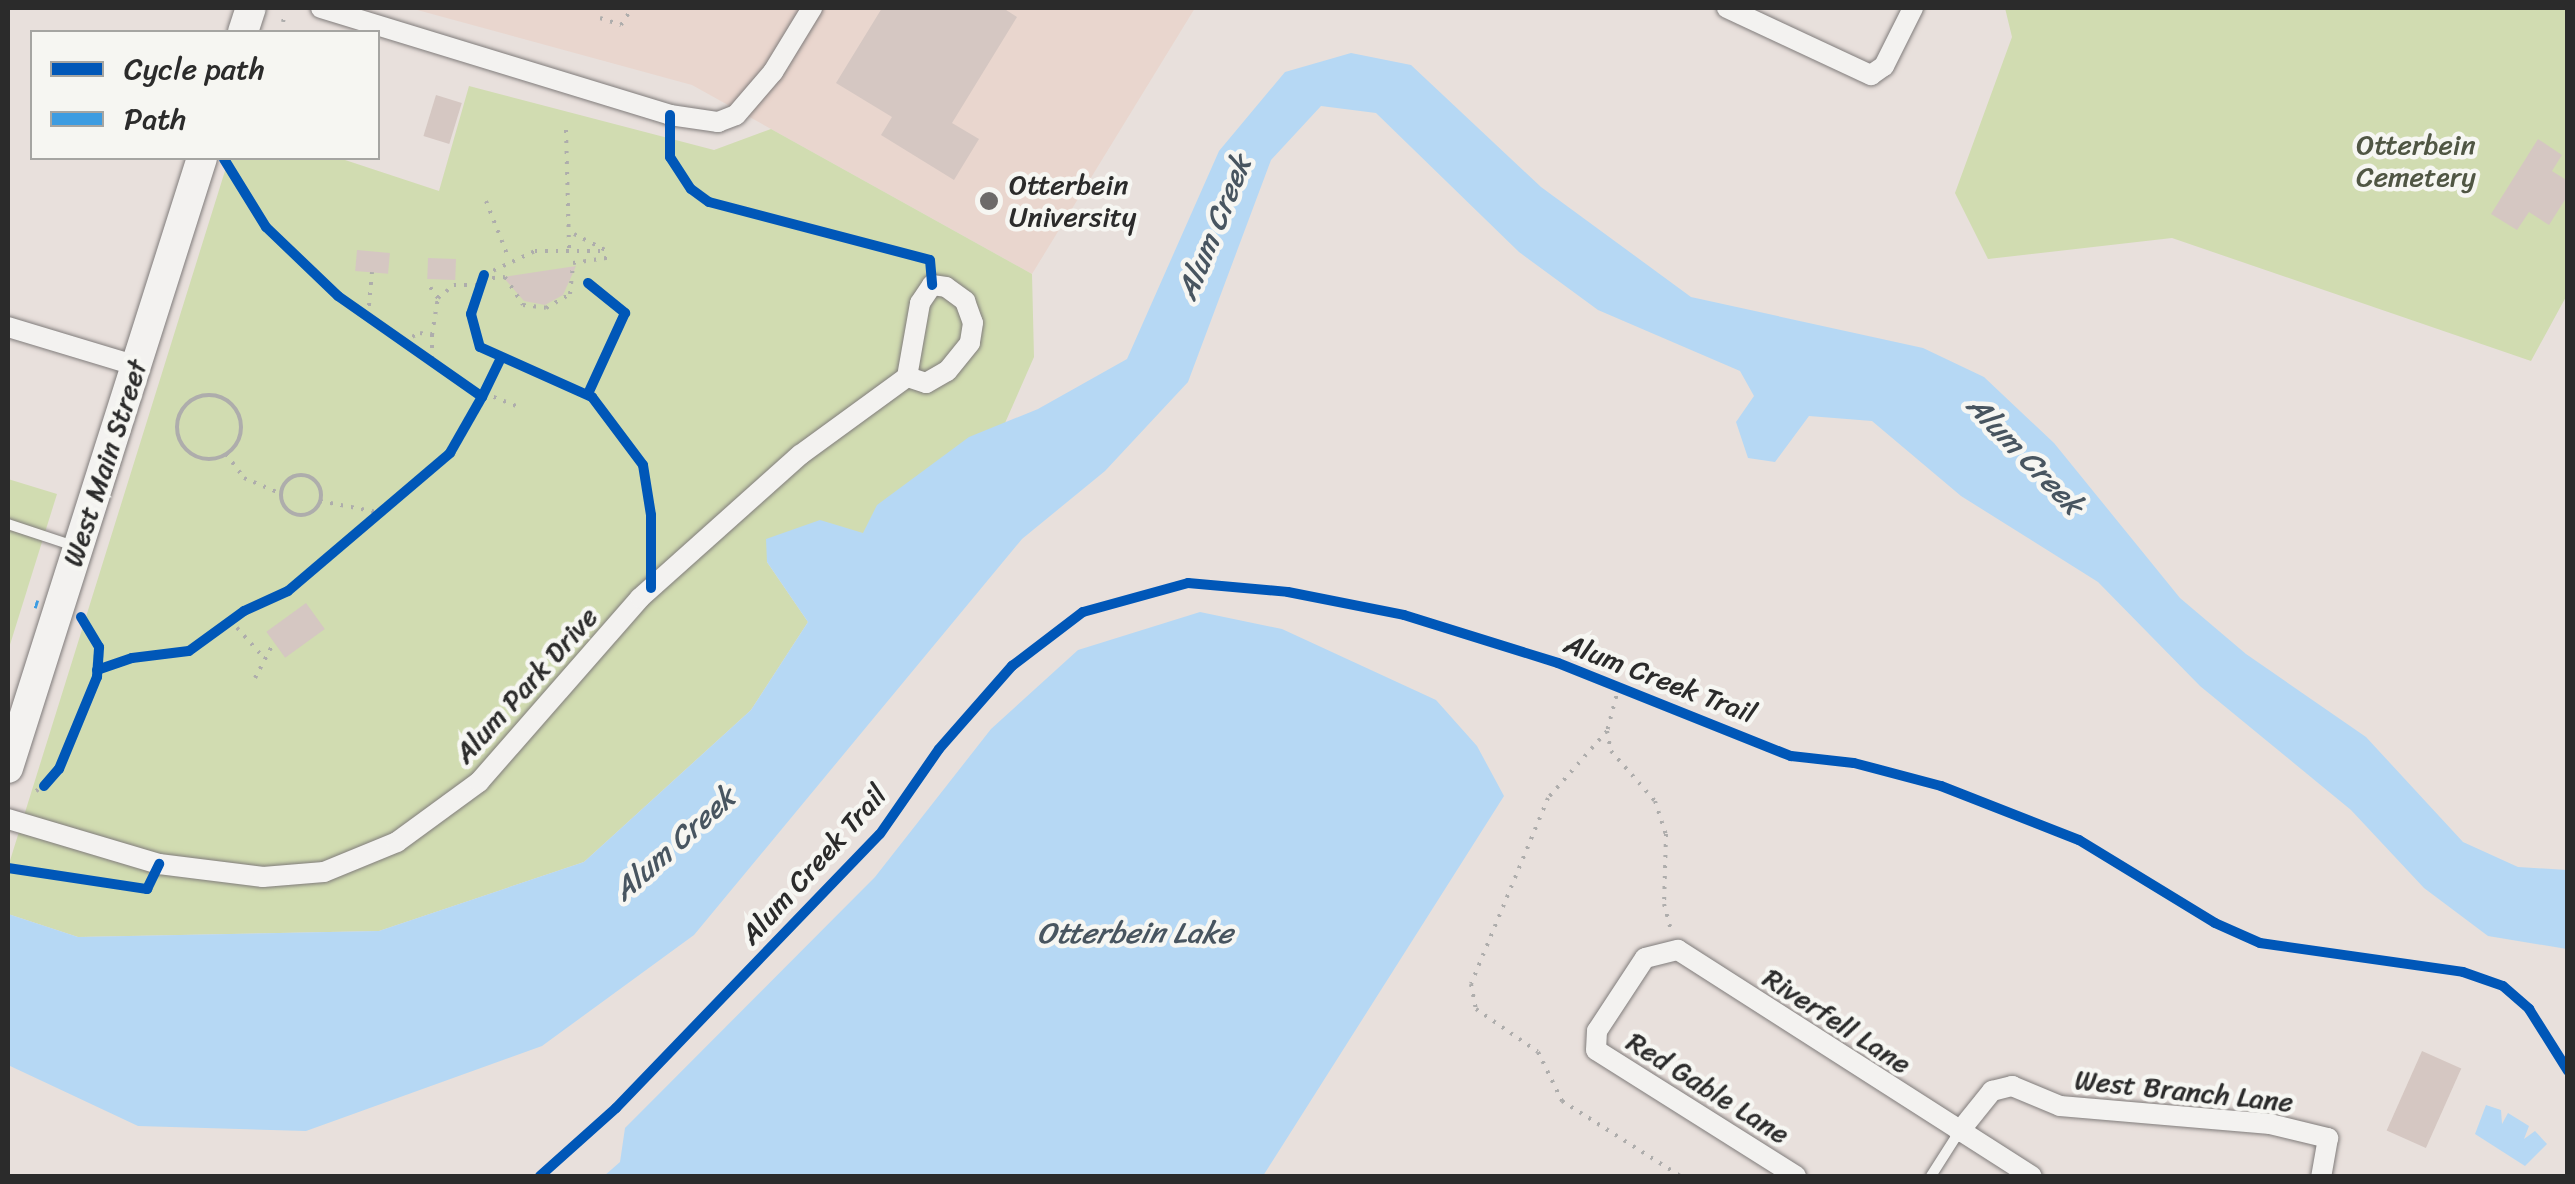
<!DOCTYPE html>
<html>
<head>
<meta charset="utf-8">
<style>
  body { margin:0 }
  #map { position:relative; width:2575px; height:1184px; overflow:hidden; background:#e8e0dc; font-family:Sriracha,sans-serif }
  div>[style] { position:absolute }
  .built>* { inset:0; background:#e9d6ce }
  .green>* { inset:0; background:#d1dcb1 }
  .water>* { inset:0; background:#b6d8f4 }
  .building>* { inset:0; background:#d5c7c2; transform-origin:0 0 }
  .path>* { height:4px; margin-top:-2px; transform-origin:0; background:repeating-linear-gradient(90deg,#aeadac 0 2.5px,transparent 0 10.5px) }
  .path>.ring { margin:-2px; padding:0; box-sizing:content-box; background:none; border:4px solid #aeadac; border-radius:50% }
  .roads { filter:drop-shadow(0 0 2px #807c7b) drop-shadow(0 0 2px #807c7b) }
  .service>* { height:10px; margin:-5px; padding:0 5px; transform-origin:5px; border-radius:5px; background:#f3f2f0 }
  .minor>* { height:20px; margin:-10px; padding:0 10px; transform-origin:10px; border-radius:10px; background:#f3f2f0 }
  .secondary>* { height:30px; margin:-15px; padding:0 15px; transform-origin:15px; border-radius:15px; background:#f3f2f0 }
  .quiet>* { height:8px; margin-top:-4px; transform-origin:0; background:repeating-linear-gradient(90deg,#3d9ce1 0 15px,transparent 0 23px) }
  .cycleway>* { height:10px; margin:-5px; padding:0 5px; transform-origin:5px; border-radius:5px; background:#0057b8 }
  .dots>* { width:28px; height:28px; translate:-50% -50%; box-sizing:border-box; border:5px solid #f6f6f2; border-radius:50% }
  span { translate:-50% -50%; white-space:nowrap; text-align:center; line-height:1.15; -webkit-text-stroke:9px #f6f6f2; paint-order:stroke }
  .park-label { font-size:28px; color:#505644 }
  .poi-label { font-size:28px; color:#2b2b2b }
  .left { translate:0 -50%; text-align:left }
  .street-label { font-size:28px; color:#2b2b2b }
  .water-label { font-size:30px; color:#485560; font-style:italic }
  .frame { position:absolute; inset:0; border:10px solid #2b2b2b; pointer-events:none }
  .legend { position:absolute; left:30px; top:30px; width:350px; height:130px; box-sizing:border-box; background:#f6f6f2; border:2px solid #a5a5a2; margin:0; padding:12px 18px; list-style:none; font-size:30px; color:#2b2b2b }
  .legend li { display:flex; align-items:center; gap:20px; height:50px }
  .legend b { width:50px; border:2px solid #a5a5a2 }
</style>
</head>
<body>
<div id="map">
  <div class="built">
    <i style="clip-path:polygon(410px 8px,1195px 8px,1032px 274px,692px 85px)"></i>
  </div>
  <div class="green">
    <i style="clip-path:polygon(2005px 8px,2567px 8px,2567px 295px,2531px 361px,2172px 238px,1988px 259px,1955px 193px,2012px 37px)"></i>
    <i style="clip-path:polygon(469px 86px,714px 150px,771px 129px,1032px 274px,1034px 357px,958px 530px,767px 562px,808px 622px,751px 710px,584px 862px,379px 931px,78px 937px,8px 914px,8px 867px,229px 158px,339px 158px,439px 191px)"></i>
    <i style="clip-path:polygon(8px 479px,57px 494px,8px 651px)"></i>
  </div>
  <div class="water">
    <i style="clip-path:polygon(1351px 53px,1411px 65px,1541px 187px,1691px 297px,1923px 348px,1984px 377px,2054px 443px,2180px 598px,2246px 654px,2366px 737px,2463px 842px,2518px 867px,2567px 870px,2567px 949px,2488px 936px,2424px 888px,2351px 810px,2200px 686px,2098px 582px,1961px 496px,1872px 421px,1809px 416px,1775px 462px,1748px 458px,1736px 422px,1754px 396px,1740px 371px,1598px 310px,1519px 252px,1376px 113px,1321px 106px,1271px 160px,1188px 382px,1105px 471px,1022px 539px,694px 935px,542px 1046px,306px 1131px,138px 1126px,8px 1065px,8px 914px,78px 937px,379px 931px,584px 862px,751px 710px,808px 622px,767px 562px,766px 539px,820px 520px,863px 533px,877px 505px,969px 437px,1038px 409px,1127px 359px,1219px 151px,1285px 72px)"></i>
    <i style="clip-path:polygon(1200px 612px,1282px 629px,1436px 700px,1477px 746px,1504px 796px,1263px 1176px,604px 1176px,620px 1162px,625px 1128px,875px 877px,991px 729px,1078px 650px)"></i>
    <i style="clip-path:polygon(2486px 1105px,2501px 1110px,2502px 1124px,2508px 1113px,2529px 1126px,2524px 1139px,2535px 1131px,2547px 1144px,2525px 1166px,2475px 1134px)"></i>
  </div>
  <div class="building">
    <i style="clip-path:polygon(882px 8px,1003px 8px,1017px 17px,952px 123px,979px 139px,954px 180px,881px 135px,892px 117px,836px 83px)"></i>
    <i style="left:436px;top:95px;width:27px;height:43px;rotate:17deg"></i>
    <i style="clip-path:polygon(2538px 139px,2562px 155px,2552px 171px,2568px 181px,2568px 195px,2549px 225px,2529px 212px,2517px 230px,2491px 214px)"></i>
    <i style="left:357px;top:250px;width:33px;height:21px;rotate:5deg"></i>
    <i style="left:428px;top:258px;width:28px;height:21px;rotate:2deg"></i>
    <i style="clip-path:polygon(576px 266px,563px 295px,545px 305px,524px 301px,503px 277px)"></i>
    <i style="left:306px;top:603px;width:32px;height:49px;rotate:54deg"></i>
    <i style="left:2422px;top:1051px;width:43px;height:87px;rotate:24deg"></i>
  </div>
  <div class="path">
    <i style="left:600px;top:18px;width:22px;rotate:18deg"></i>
    <i style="left:621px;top:25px;width:20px;rotate:-57deg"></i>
    <i style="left:283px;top:22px;width:9px;rotate:-77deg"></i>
    <i style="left:566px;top:130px;width:118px;rotate:88.5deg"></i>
    <i style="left:486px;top:201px;width:62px;rotate:68.4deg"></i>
    <i style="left:574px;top:234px;width:38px;rotate:27deg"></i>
    <i style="left:484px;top:275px;width:56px;rotate:-25.2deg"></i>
    <i style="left:535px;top:251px;width:73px"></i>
    <i style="left:482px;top:279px;width:23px;rotate:-5deg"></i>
    <i style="left:505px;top:277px;width:33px;rotate:57deg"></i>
    <i style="left:523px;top:305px;width:23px;rotate:7deg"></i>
    <i style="left:546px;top:308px;width:28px;rotate:-30deg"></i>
    <i style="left:570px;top:294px;width:31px;rotate:-84deg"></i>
    <i style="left:573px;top:263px;width:40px;rotate:-8.5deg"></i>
    <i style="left:438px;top:298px;width:21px;rotate:-39deg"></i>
    <i style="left:454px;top:285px;width:25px"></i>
    <i style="left:368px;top:316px;width:44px;rotate:-84.8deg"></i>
    <i style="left:432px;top:335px;width:27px;rotate:90deg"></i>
    <i style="left:403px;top:341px;width:19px;rotate:-25deg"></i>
    <i style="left:420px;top:333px;width:12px;rotate:9deg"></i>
    <i style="left:432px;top:335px;width:37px;rotate:-81deg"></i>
    <i style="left:438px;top:298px;width:19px;rotate:-126deg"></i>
    <i style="left:484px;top:393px;width:37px;rotate:22deg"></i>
    <i class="ring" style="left:177px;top:395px;width:60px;height:60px"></i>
    <i style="left:226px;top:454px;width:30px;rotate:53deg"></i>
    <i style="left:244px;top:478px;width:39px;rotate:23deg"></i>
    <i class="ring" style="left:281px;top:475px;width:36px;height:36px"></i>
    <i style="left:320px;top:501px;width:58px;rotate:10.9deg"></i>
    <i style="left:230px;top:620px;width:51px;rotate:48.2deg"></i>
    <i style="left:255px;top:678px;width:40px;rotate:-62deg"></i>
    <i style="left:1619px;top:686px;width:47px;rotate:104.9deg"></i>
    <i style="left:1607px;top:731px;width:20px;rotate:79deg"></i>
    <i style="left:1611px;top:751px;width:67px;rotate:48.7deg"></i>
    <i style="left:1655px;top:801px;width:35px;rotate:72deg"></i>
    <i style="left:1666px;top:834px;width:70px;rotate:91.6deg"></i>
    <i style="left:1664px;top:904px;width:27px;rotate:75deg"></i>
    <i style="left:1607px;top:731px;width:89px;rotate:131.4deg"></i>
    <i style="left:1548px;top:798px;width:201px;rotate:112.5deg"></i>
    <i style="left:1471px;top:984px;width:25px;rotate:79deg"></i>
    <i style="left:1476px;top:1009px;width:75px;rotate:34.7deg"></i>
    <i style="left:1538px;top:1052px;width:55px;rotate:63.9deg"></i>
    <i style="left:1562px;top:1101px;width:140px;rotate:32.4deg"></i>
    <i style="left:36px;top:791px;width:9px;rotate:-32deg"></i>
  </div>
  <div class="roads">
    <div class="service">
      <i style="left:8px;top:524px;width:73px;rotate:18.4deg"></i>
      <i style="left:1931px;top:1176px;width:52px;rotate:-57.5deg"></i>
    </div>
    <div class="minor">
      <i style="left:321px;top:8px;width:365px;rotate:17deg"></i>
      <i style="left:670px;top:115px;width:49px;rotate:8.3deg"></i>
      <i style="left:718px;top:122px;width:19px;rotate:-21deg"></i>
      <i style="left:736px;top:115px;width:57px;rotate:-49.3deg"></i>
      <i style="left:773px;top:72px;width:75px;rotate:-58.6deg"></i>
      <i style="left:1727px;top:8px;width:159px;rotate:25deg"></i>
      <i style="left:1871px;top:75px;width:16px;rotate:-35deg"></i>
      <i style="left:1884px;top:66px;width:65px;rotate:-63.4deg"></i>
      <i style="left:8px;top:327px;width:135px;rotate:16.8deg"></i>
      <i style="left:8px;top:819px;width:158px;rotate:16.6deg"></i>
      <i style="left:159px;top:864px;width:105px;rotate:7.1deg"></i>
      <i style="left:263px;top:877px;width:61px;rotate:-4.7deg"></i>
      <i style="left:324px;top:872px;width:79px;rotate:-22.3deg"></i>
      <i style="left:397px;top:842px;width:102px;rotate:-36.2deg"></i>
      <i style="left:479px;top:782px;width:244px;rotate:-48.8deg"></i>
      <i style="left:640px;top:598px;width:215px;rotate:-41.8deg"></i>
      <i style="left:800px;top:455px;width:132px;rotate:-36.1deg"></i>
      <i style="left:907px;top:377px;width:75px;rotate:-80deg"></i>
      <i style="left:920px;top:303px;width:22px;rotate:-56deg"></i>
      <i style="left:932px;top:285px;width:14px;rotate:8deg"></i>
      <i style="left:946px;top:287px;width:24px;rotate:36deg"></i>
      <i style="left:965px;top:301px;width:23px;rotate:70deg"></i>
      <i style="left:973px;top:323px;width:20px;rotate:99deg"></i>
      <i style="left:970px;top:343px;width:36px;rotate:129deg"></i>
      <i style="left:947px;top:371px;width:24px;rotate:150deg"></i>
      <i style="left:926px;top:383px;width:20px;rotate:-162deg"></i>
      <i style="left:1959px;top:1132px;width:53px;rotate:-51.2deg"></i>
      <i style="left:1992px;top:1091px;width:21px;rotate:-14deg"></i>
      <i style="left:2012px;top:1086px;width:52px;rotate:22.6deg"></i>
      <i style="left:2060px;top:1106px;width:211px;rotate:4.9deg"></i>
      <i style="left:2270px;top:1124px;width:60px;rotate:13.6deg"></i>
      <i style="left:2328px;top:1138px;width:39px;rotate:100deg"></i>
      <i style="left:1796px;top:1176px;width:236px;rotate:-147.8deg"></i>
      <i style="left:1596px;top:1050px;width:19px;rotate:-87deg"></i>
      <i style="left:1597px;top:1031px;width:87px;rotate:-56.7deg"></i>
      <i style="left:1645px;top:958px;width:34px;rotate:-14deg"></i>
      <i style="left:1678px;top:950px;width:420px;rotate:32.6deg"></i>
    </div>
    <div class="secondary">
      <i style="left:243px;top:32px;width:25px;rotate:-72deg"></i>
      <i style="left:8px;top:768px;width:640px;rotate:-72.36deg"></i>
    </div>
  </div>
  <div class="quiet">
    <i style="left:35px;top:604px;width:3px;rotate:18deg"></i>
  </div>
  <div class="cycleway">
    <i style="left:670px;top:115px;width:42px;rotate:90deg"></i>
    <i style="left:670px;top:157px;width:38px;rotate:57deg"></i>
    <i style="left:691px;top:189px;width:22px;rotate:36deg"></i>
    <i style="left:709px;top:202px;width:228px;rotate:14.7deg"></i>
    <i style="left:930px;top:260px;width:25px;rotate:85deg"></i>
    <i style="left:224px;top:159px;width:80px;rotate:58.3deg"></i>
    <i style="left:266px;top:227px;width:100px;rotate:43.8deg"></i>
    <i style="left:338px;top:296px;width:176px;rotate:35deg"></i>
    <i style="left:482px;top:397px;width:41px;rotate:-64.1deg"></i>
    <i style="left:484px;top:275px;width:41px;rotate:108.4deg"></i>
    <i style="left:471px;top:314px;width:34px;rotate:75deg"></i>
    <i style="left:480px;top:347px;width:123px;rotate:24.1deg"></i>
    <i style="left:592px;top:397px;width:85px;rotate:53.1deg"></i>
    <i style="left:643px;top:465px;width:51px;rotate:80.9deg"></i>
    <i style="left:651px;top:515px;width:73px;rotate:90deg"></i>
    <i style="left:588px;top:283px;width:48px;rotate:39deg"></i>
    <i style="left:625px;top:313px;width:89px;rotate:114.6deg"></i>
    <i style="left:97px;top:670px;width:37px;rotate:-19deg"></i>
    <i style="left:132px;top:658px;width:57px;rotate:-7deg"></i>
    <i style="left:189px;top:651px;width:68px;rotate:-36deg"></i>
    <i style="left:244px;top:611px;width:48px;rotate:-24.4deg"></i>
    <i style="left:288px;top:591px;width:213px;rotate:-40.4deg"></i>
    <i style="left:450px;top:453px;width:64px;rotate:-60.3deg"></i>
    <i style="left:44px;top:786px;width:23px;rotate:-49deg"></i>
    <i style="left:59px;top:769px;width:100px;rotate:-67.6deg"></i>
    <i style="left:97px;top:677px;width:30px;rotate:-86deg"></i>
    <i style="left:99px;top:647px;width:35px;rotate:-121deg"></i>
    <i style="left:8px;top:868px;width:141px;rotate:8.6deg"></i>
    <i style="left:147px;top:889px;width:28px;rotate:-64deg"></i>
    <i style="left:540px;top:1176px;width:102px;rotate:-41.8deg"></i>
    <i style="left:616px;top:1108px;width:380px;rotate:-46.1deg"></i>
    <i style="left:880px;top:834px;width:103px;rotate:-55.2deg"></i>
    <i style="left:939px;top:749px;width:111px;rotate:-48.7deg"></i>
    <i style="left:1012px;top:666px;width:89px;rotate:-37.3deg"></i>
    <i style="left:1083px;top:612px;width:109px;rotate:-15.4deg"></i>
    <i style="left:1188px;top:583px;width:100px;rotate:5.1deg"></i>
    <i style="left:1288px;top:592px;width:118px;rotate:11.2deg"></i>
    <i style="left:1404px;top:615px;width:161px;rotate:17.3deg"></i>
    <i style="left:1558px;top:663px;width:251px;rotate:21.8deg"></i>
    <i style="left:1791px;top:756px;width:63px;rotate:6.3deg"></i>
    <i style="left:1854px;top:763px;width:90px;rotate:14.8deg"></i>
    <i style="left:1941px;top:786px;width:148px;rotate:21.4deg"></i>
    <i style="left:2079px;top:840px;width:159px;rotate:31.4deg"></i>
    <i style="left:2215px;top:923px;width:49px;rotate:24deg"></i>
    <i style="left:2260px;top:943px;width:205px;rotate:8.1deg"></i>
    <i style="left:2463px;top:972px;width:42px;rotate:19.3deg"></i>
    <i style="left:2503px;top:986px;width:35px;rotate:41deg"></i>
    <i style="left:2529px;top:1009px;width:73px;rotate:57.8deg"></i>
  </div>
  <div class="dots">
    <i style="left:989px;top:201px;background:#6d6a69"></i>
  </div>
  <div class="park-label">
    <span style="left:2416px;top:161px">Otterbein<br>Cemetery</span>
  </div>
  <div class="poi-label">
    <span class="left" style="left:1009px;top:201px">Otterbein<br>University</span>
  </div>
  <div class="street-label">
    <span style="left:105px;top:463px;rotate:-72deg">West Main Street</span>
    <span style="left:1660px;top:679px;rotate:21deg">Alum Creek Trail</span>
    <span style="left:526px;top:685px;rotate:-48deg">Alum Park Drive</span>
    <span style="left:814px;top:865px;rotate:-48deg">Alum Creek Trail</span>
    <span style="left:1837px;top:1021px;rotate:33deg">Riverfell Lane</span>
    <span style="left:1708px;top:1088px;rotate:32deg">Red Gable Lane</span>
    <span style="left:2184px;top:1091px;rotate:6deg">West Branch Lane</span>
  </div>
  <div class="water-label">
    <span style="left:1214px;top:228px;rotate:-68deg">Alum Creek</span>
    <span style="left:2025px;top:455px;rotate:46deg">Alum Creek</span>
    <span style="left:674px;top:844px;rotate:-42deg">Alum Creek</span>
    <span style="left:1135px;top:933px">Otterbein Lake</span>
  </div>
  <div class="frame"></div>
  <ul class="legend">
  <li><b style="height:12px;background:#0057b8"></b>Cycle path</li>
  <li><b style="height:12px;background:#3d9ce1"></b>Path</li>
  </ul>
</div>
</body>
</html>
